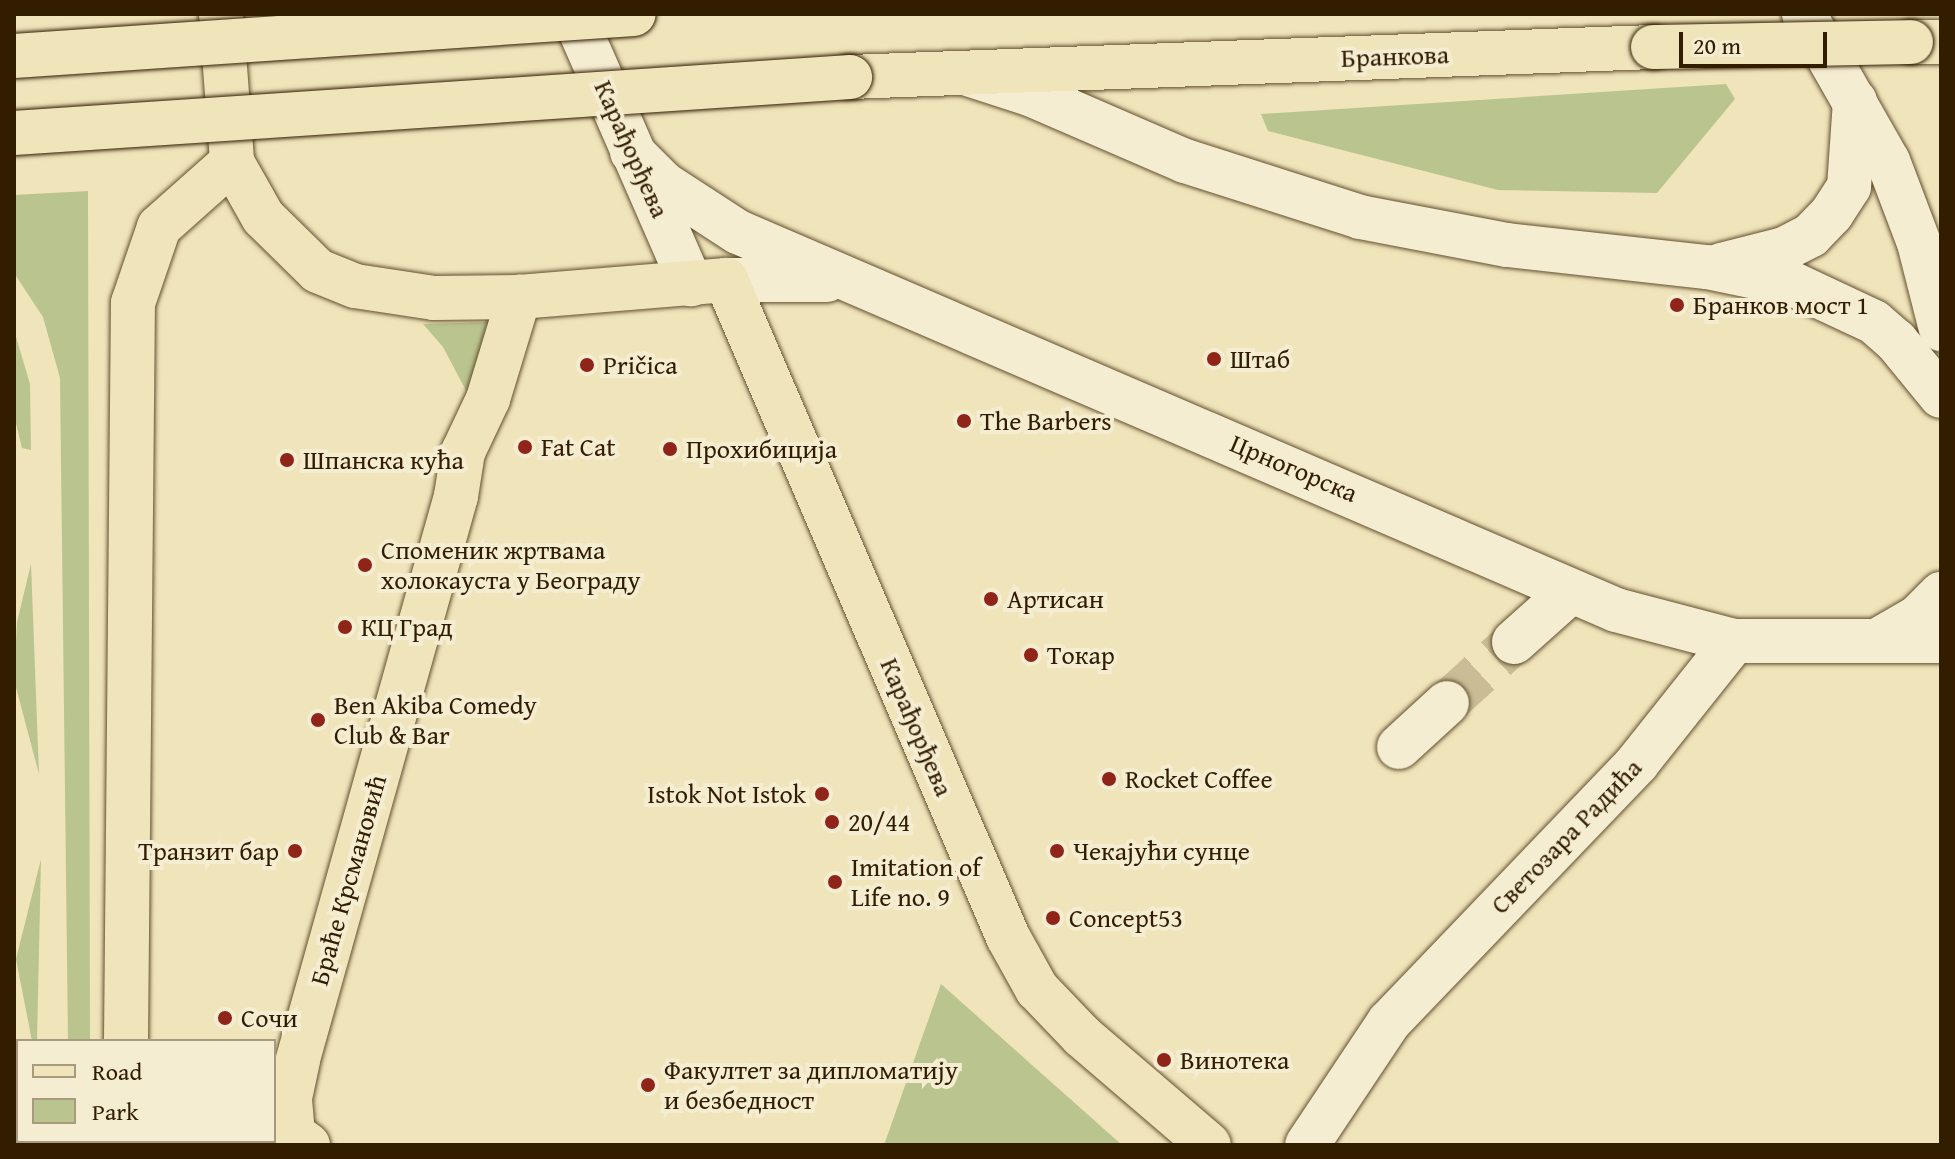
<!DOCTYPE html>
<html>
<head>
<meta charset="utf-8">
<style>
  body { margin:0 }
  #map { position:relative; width:1955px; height:1159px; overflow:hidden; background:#f0e4ba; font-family:"Gentium Book Plus",serif }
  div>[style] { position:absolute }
  .green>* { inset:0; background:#bac48f }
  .minor-tunnel>* { height:44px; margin-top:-22px; transform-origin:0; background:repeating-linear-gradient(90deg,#cabc95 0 44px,transparent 0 66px) }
  .roads { filter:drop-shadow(0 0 2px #624f2e) drop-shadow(0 0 2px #624f2e) }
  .minor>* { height:44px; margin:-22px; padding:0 22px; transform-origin:22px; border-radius:22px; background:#f5edd2 }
  .major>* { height:44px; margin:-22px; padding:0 22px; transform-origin:22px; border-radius:22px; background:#f0e4ba }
  .bridges { filter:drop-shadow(0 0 2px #321d00) drop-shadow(0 0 2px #321d00) }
  .major-bridge>* { height:44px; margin:-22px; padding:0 22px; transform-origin:22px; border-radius:22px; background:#f0e4ba }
  .dots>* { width:22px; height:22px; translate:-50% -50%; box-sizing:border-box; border:4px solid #f5edd2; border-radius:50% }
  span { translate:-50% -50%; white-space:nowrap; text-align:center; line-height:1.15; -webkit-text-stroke:8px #f5edd2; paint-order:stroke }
  .street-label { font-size:26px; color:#321d00 }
  .poi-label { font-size:26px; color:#321d00 }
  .left { translate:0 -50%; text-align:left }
  .right { translate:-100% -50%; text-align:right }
  .frame { position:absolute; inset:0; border:16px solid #321d00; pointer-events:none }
  .legend { position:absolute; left:16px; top:1039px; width:260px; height:104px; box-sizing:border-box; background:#f5edd2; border:2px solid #a79a7e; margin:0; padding:10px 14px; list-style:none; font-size:24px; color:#321d00 }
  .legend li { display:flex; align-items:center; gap:16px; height:40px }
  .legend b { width:40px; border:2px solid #a79a7e }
  .scale { position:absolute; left:1679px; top:32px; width:148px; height:36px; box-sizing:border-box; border:4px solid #321d00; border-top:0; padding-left:10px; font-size:24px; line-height:28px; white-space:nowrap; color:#321d00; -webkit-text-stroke:6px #f5edd2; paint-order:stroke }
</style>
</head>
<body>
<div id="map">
  <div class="green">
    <i style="clip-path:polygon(1726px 84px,1735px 99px,1657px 193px,1498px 190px,1268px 131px,1261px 114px)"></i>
    <i style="clip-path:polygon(88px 191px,90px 1041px,68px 1041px,60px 378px,43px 317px,14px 273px,14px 195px)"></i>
    <i style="clip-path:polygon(494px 322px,471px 400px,443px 347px,423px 324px)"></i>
    <i style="clip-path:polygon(14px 330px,30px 384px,31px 450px,22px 448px,14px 415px)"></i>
    <i style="clip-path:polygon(31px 564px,39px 774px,14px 680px,17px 622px)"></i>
    <i style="clip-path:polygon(41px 859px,37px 1041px,32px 1041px,16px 959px)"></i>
    <i style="clip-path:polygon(941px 984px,1122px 1145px,884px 1145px)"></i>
  </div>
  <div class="minor-tunnel">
    <i style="left:1447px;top:703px;width:91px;rotate:-42.3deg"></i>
  </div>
  <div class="roads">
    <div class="minor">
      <i style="left:573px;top:14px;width:295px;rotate:66.4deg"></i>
      <i style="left:1804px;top:14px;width:169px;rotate:60.3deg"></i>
      <i style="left:1888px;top:161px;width:88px;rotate:69.3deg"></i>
      <i style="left:1919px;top:243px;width:89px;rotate:75.7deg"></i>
      <i style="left:968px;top:74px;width:65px;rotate:17.9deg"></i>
      <i style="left:1030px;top:94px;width:169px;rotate:23.4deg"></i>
      <i style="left:1185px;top:161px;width:184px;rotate:17.7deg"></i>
      <i style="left:1360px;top:217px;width:150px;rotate:10.8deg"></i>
      <i style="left:1507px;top:245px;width:201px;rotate:6.3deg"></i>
      <i style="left:1707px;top:267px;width:90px;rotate:11.6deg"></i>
      <i style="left:1795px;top:285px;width:87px;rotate:25.1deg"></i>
      <i style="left:1874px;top:322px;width:29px;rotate:41deg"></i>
      <i style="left:1896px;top:341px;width:71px;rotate:50.7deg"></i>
      <i style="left:632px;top:152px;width:45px;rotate:45deg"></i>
      <i style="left:664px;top:184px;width:88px;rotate:33deg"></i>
      <i style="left:738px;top:232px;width:956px;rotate:23.29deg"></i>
      <i style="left:1616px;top:610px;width:122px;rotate:14.7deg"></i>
      <i style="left:1734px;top:641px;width:207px"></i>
      <i style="left:1721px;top:265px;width:65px;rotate:-14.3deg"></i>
      <i style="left:1784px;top:249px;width:30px;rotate:-27deg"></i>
      <i style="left:1811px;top:235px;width:30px;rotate:-46deg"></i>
      <i style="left:1832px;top:213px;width:31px;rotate:-57deg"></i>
      <i style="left:1849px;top:187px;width:86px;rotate:-86deg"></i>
      <i style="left:726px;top:280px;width:101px"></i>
      <i style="left:1880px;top:639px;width:44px;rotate:-30.1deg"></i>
      <i style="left:1918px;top:617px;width:33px;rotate:-45deg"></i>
      <i style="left:1514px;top:642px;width:75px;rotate:-41.8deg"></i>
      <i style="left:1399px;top:747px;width:65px;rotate:-42.5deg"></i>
      <i style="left:1307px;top:1145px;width:148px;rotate:-56.3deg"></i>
      <i style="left:1389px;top:1022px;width:359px;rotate:-46.2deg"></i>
      <i style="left:1637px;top:763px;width:156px;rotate:-51.5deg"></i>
    </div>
    <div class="major">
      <i style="left:221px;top:14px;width:148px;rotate:85.7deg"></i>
      <i style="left:232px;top:162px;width:63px;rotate:60.6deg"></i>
      <i style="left:263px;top:217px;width:77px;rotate:44.5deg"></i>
      <i style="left:318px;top:271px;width:40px;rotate:22deg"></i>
      <i style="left:355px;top:286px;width:80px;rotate:8.6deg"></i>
      <i style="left:434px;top:298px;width:85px;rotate:-0.7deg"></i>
      <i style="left:519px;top:297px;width:208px;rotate:-4.7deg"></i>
      <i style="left:726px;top:280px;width:715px;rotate:66.77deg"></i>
      <i style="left:1008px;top:937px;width:60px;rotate:60.9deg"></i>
      <i style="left:1037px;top:989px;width:65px;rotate:46.2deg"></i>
      <i style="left:1082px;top:1036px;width:167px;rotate:40.6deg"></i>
      <i style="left:1911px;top:42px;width:30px"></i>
      <i style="left:850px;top:77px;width:804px;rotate:-2.14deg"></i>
      <i style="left:126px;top:1041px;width:738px;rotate:-89.46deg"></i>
      <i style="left:133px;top:303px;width:80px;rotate:-71.1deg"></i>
      <i style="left:159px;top:227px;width:98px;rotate:-41.7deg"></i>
      <i style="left:124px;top:1145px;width:4px;rotate:-76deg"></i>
      <i style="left:308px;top:1145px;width:19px;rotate:-144deg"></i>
      <i style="left:293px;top:1134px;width:36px;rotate:-95deg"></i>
      <i style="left:290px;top:1098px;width:40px;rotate:-78deg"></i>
      <i style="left:298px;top:1059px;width:585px;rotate:-74.32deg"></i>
      <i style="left:456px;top:496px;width:45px;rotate:-81deg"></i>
      <i style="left:463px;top:452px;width:59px;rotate:-64.7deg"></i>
      <i style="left:488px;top:399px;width:107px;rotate:-73.1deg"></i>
    </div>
  </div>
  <div class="bridges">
    <div class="major-bridge">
      <i style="left:1653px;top:47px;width:258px;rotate:-1.1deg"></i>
      <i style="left:14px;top:56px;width:621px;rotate:-3.88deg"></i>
      <i style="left:14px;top:133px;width:838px;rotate:-3.83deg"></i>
    </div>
  </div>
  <div class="dots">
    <i style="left:1677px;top:305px;background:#8f2418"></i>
    <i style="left:1214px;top:359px;background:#8f2418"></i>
    <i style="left:587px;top:365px;background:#8f2418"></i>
    <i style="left:964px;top:421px;background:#8f2418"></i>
    <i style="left:525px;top:447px;background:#8f2418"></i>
    <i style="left:670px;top:449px;background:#8f2418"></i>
    <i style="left:287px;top:460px;background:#8f2418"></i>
    <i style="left:365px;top:565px;background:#8f2418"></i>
    <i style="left:991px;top:599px;background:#8f2418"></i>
    <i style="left:345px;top:627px;background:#8f2418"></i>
    <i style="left:1031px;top:655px;background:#8f2418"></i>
    <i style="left:318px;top:720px;background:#8f2418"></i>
    <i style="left:1109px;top:779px;background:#8f2418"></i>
    <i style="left:822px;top:794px;background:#8f2418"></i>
    <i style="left:832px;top:822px;background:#8f2418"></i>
    <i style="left:295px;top:851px;background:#8f2418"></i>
    <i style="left:1057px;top:851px;background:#8f2418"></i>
    <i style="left:835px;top:882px;background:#8f2418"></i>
    <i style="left:1053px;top:918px;background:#8f2418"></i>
    <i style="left:225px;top:1018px;background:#8f2418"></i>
    <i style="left:1164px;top:1060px;background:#8f2418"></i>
    <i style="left:648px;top:1085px;background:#8f2418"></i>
  </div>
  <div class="street-label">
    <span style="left:1395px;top:56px;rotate:-2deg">Бранкова</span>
    <span style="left:632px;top:149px;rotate:66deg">Карађорђева</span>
    <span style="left:1294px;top:468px;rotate:23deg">Црногорска</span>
    <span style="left:917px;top:727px;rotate:67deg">Карађорђева</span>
    <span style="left:1566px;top:836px;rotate:-46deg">Светозара Радића</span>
    <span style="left:348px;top:880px;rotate:-74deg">Браће Крсмановић</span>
  </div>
  <div class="poi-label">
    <span class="left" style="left:1693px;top:305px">Бранков мост 1</span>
    <span class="left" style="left:1230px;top:359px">Штаб</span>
    <span class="left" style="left:603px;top:365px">Pričica</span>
    <span class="left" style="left:980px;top:421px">The Barbers</span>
    <span class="left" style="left:541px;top:447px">Fat Cat</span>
    <span class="left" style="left:686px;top:449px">Прохибиција</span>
    <span class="left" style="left:303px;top:460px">Шпанска кућа</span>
    <span class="left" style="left:381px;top:565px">Споменик жртвама<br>холокауста у Београду</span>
    <span class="left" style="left:1007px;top:599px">Артисан</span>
    <span class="left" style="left:361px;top:627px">КЦ Град</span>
    <span class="left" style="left:1047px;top:655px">Токар</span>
    <span class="left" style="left:334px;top:720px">Ben Akiba Comedy<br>Club &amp; Bar</span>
    <span class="left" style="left:1125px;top:779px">Rocket Coffee</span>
    <span class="right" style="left:806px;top:794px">Istok Not Istok</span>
    <span class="left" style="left:848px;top:822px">20/44</span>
    <span class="right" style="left:279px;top:851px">Транзит бар</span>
    <span class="left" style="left:1073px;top:851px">Чекајући сунце</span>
    <span class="left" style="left:851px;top:882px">Imitation of<br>Life no. 9</span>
    <span class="left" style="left:1069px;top:918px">Concept53</span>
    <span class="left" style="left:241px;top:1018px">Сочи</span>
    <span class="left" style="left:1180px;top:1060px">Винотека</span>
    <span class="left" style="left:664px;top:1085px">Факултет за дипломатију<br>и безбедност</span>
  </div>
  <div class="frame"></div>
  <ul class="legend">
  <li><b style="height:10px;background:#f0e4ba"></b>Road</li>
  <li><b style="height:22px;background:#bac48f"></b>Park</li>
  </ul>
  <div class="scale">20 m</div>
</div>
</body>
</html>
